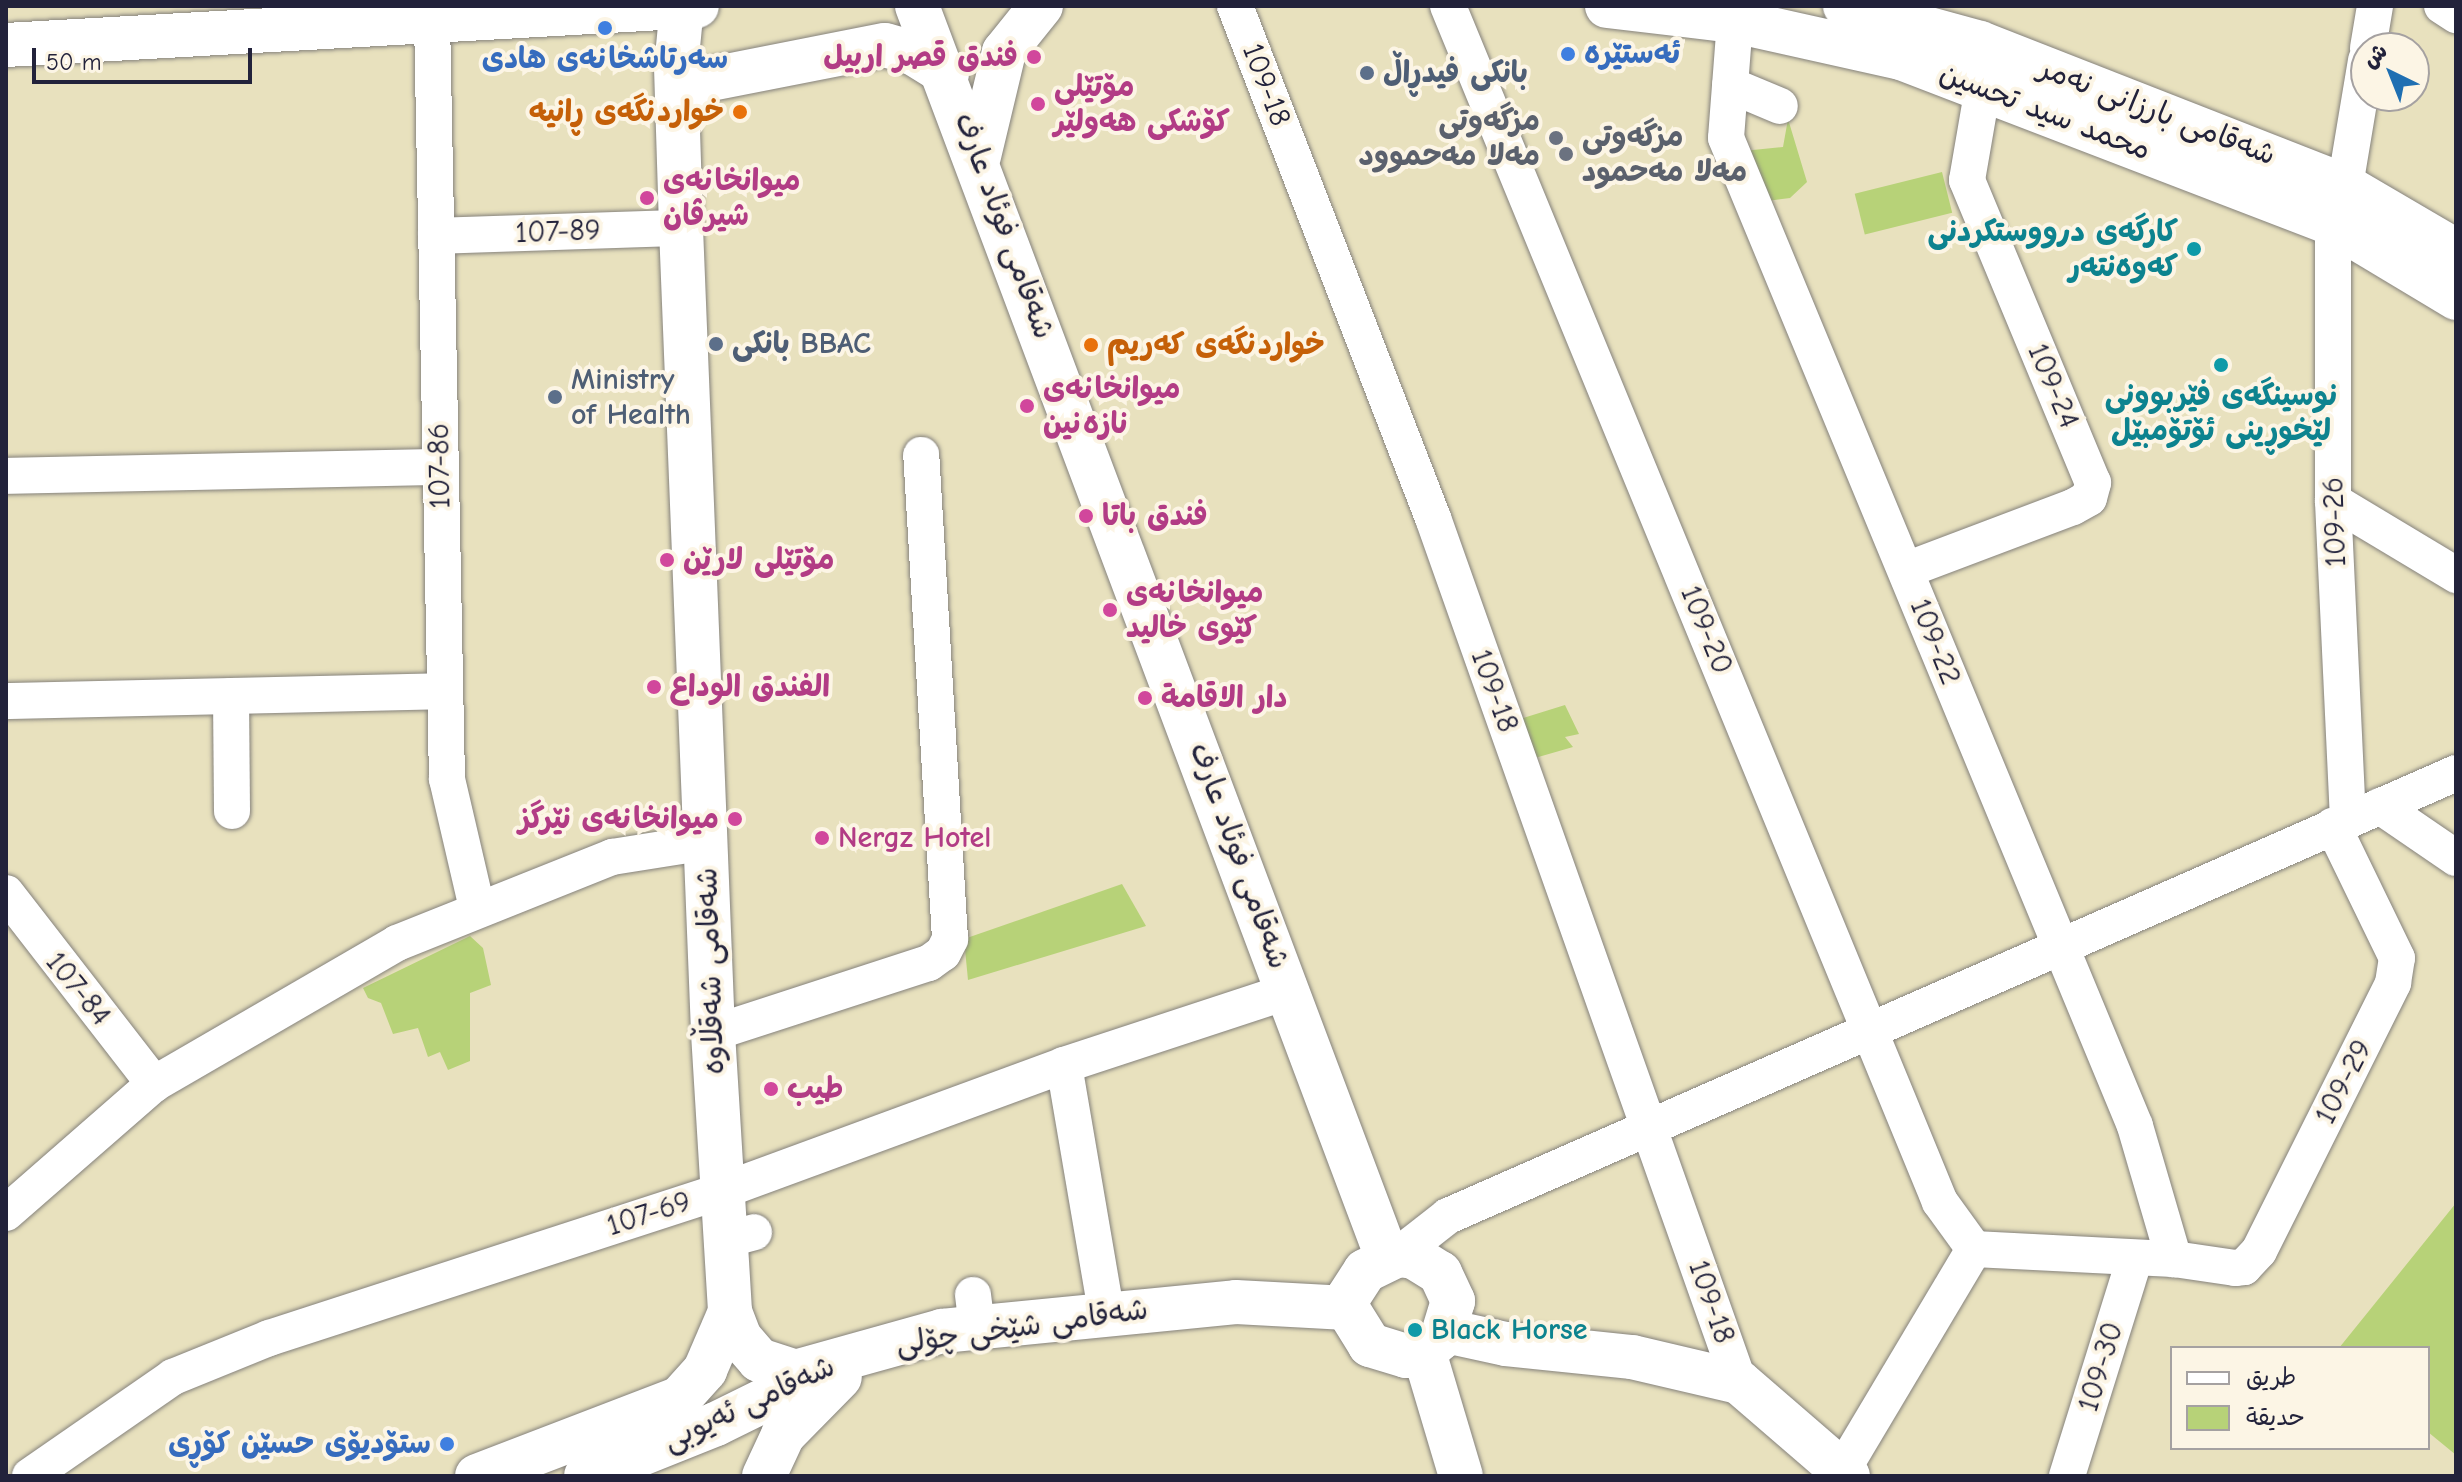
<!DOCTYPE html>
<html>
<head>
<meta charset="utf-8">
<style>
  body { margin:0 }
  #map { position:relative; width:2462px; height:1482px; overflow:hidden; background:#e8e1be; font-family:"Comic Neue","Playpen Sans Arabic",sans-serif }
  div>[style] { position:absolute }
  .green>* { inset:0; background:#b7d278; transform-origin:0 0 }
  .roads { filter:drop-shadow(0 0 2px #85827c) drop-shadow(0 0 2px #85827c) }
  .minor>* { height:36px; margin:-18px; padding:0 18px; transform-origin:18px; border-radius:18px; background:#fff }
  .major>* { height:44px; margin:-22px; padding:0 22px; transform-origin:22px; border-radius:22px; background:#fff }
  .dots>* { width:22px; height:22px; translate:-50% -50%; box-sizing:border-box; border:4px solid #fcf5e5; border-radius:50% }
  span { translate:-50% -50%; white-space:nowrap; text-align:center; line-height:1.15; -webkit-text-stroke:8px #fcf5e5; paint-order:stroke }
  .shop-label { font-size:30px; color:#366cbe; font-weight:700 }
  .left { translate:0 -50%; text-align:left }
  .right { translate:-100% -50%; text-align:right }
  .hotel-label { font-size:30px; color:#b23c85; font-weight:700 }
  .service-label { font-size:30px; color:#4e5e75; font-weight:700 }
  .street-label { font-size:30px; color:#22223b }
  .food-label { font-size:30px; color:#c56008; font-weight:700 }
  .worship-label { font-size:30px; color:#5b616d; font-weight:700 }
  .culture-label { font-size:30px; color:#0d838f; font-weight:700 }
  .frame { position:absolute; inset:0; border:8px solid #22223b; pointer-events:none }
  .legend { position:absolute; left:2170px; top:1346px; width:260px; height:104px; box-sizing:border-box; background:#fcf5e5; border:2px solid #a5a1a1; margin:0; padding:10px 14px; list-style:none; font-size:24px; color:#22223b }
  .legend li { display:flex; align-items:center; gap:16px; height:40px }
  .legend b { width:40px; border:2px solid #a5a1a1 }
  .north { position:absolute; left:2350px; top:32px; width:80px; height:80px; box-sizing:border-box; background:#fcf5e5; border:2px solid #a5a1a1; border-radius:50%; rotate:317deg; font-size:22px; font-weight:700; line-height:32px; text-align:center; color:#22223b }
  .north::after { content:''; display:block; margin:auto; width:28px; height:36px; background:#1f6fb2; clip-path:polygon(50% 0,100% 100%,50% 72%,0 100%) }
  .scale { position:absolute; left:32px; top:48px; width:220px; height:36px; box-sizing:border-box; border:4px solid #22223b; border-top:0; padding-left:10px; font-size:24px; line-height:28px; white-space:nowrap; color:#22223b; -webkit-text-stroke:6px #fcf5e5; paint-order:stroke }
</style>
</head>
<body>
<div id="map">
  <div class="green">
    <i style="clip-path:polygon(1788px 119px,1807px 182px,1790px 198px,1767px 201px,1743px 151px,1783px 147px)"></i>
    <i style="left:1942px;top:172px;width:42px;height:90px;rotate:76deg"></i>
    <i style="clip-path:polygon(1565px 705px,1579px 734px,1565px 737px,1573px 747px,1528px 760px,1514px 721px)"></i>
    <i style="clip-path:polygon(1122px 884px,1146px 926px,968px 980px,964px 939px)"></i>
    <i style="clip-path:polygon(470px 936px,483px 948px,491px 985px,470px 993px,470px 1061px,448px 1070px,440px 1052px,428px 1057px,418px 1028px,393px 1034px,381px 1003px,368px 998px,363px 988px)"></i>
    <i style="clip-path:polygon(2456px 1203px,2456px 1455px,2428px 1432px,2428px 1348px,2339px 1348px)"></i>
  </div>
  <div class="roads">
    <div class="minor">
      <i style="left:1235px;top:6px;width:549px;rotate:68.86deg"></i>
      <i style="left:1433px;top:518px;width:917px;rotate:70.5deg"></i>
      <i style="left:1448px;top:6px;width:1293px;rotate:67.64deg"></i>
      <i style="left:1940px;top:1202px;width:58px;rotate:54.1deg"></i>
      <i style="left:2442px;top:6px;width:17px;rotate:33deg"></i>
      <i style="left:432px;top:20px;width:759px;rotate:88.87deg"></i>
      <i style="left:447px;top:779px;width:132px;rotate:76.9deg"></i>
      <i style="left:1735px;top:21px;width:117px;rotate:94.4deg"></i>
      <i style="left:1726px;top:138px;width:1069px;rotate:67.51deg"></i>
      <i style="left:2135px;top:1126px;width:139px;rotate:73.7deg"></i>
      <i style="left:2368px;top:48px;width:43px;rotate:-80.5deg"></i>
      <i style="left:1730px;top:85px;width:54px;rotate:22.8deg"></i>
      <i style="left:436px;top:236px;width:245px;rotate:-1.9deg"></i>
      <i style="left:6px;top:476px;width:434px;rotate:-1.2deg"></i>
      <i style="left:2333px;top:501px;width:144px;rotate:31deg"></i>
      <i style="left:1906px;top:570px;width:178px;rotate:-20.7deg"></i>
      <i style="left:2073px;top:507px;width:18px;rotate:-29deg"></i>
      <i style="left:2089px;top:498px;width:16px;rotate:-75deg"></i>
      <i style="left:2093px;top:483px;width:328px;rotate:-112.6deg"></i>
      <i style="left:1967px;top:180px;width:94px;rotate:-80.2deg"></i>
      <i style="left:231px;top:696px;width:115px;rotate:89.5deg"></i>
      <i style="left:6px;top:701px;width:439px;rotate:-1.3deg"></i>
      <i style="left:2380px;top:806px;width:92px;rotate:34.4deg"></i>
      <i style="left:2348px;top:820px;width:319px;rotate:-92.7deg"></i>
      <i style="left:2333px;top:501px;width:277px;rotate:-90deg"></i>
      <i style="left:2333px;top:224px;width:40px;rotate:-72deg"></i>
      <i style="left:2345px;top:186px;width:128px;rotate:-80.5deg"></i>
      <i style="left:6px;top:893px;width:242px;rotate:52.2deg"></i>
      <i style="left:713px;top:1033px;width:227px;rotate:-18deg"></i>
      <i style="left:929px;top:963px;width:17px;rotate:-36deg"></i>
      <i style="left:943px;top:953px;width:16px;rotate:-63deg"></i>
      <i style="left:950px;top:939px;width:485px;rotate:-93.4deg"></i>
      <i style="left:1064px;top:1065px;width:251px;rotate:80.3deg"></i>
      <i style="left:6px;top:1213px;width:196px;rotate:-41.1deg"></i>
      <i style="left:154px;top:1084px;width:281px;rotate:-30.1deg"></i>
      <i style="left:397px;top:943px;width:232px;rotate:-21.8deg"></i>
      <i style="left:612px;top:857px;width:96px;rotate:-9deg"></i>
      <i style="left:725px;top:1240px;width:30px;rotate:-15deg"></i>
      <i style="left:1398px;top:1255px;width:63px;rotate:-38deg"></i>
      <i style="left:1448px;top:1216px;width:1101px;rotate:-23.72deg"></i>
      <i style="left:973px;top:1295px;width:32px;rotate:83deg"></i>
      <i style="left:1843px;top:1469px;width:256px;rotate:-59.2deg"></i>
      <i style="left:1974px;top:1249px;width:200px;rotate:2.9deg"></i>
      <i style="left:2174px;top:1259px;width:62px;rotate:8.4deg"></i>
      <i style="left:2235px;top:1268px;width:9px;rotate:-6deg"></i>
      <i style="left:2244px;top:1267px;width:22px;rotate:-47deg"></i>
      <i style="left:2259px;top:1251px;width:300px;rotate:-63.4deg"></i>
      <i style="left:2393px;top:983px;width:25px;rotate:-81deg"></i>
      <i style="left:2397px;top:958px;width:147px;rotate:-115.9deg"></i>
      <i style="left:30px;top:1476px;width:174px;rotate:-34.7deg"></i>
      <i style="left:173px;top:1377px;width:104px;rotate:-22.1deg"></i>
      <i style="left:269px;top:1338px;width:476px;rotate:-18deg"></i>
      <i style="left:722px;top:1191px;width:364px;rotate:-20.2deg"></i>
      <i style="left:1064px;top:1065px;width:237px;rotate:-18.2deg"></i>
      <i style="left:2067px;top:1476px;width:228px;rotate:-72.7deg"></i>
    </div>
    <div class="major">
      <i style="left:682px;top:6px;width:61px;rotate:95.6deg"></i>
      <i style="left:676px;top:67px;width:161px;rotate:88.2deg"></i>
      <i style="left:681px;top:228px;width:806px;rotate:87.72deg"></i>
      <i style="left:713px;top:1033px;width:280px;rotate:86.5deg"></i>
      <i style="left:730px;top:1312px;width:28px;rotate:69deg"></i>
      <i style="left:740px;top:1338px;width:29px;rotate:49deg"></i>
      <i style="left:759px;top:1360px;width:38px;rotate:18deg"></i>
      <i style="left:795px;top:1372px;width:153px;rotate:-15.6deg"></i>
      <i style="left:942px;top:1331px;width:295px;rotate:-5.6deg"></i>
      <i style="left:1236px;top:1302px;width:111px;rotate:3.1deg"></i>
      <i style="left:917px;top:6px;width:1336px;rotate:69.41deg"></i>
      <i style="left:1607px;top:6px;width:129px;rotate:6.7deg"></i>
      <i style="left:1735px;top:21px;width:170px;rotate:12.6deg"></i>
      <i style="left:1901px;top:58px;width:463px;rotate:21deg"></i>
      <i style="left:2333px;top:224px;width:144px;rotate:31deg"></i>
      <i style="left:1845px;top:6px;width:140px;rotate:15.3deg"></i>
      <i style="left:1980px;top:43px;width:392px;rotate:21.4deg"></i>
      <i style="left:2345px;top:186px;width:129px;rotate:30.4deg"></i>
      <i style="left:6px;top:45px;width:692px;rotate:-3.23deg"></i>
      <i style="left:677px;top:108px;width:40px;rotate:-44deg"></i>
      <i style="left:706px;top:80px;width:182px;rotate:-11.1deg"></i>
      <i style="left:885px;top:45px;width:29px;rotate:16deg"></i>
      <i style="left:913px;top:53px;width:40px;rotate:32deg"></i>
      <i style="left:979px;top:156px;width:107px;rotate:-76.5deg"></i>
      <i style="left:1004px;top:52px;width:59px;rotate:-51.2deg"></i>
      <i style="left:1398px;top:1255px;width:16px;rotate:7deg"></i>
      <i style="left:1414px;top:1257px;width:31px;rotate:32deg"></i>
      <i style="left:1440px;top:1273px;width:31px;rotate:65deg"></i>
      <i style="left:1453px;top:1301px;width:38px;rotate:107deg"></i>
      <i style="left:1442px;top:1337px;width:23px;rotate:140deg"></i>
      <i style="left:1424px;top:1352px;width:18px;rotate:167deg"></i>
      <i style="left:1406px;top:1356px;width:38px;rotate:-163deg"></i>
      <i style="left:1370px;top:1345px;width:44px;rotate:-121.9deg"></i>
      <i style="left:1347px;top:1308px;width:9px;rotate:-90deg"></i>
      <i style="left:1347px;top:1299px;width:33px;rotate:-57deg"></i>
      <i style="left:1365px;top:1271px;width:37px;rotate:-26deg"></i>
      <i style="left:1446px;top:1331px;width:61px;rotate:12.2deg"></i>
      <i style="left:1506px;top:1344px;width:127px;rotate:5.9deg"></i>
      <i style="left:1632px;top:1357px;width:110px;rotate:13.2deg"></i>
      <i style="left:1739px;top:1382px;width:144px;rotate:40.8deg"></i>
      <i style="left:1424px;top:1352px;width:129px;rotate:73.4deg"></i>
      <i style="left:477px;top:1476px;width:217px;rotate:-21deg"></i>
      <i style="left:680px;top:1398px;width:38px;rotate:-48deg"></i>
      <i style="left:705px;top:1370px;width:63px;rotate:-66.7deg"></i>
      <i style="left:586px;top:1476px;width:140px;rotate:-21.8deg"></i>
      <i style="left:716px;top:1424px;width:117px;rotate:-26.3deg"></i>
      <i style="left:764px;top:1476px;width:45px;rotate:-65.1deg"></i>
      <i style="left:783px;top:1435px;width:81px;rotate:-45.5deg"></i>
    </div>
  </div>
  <div class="dots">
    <i style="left:605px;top:28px;background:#3f7fe0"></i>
    <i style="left:1568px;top:54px;background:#3f7fe0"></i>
    <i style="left:1034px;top:57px;background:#d1479c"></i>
    <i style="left:1367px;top:73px;background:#5c6f8a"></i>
    <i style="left:1038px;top:104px;background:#d1479c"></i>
    <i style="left:740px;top:112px;background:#e8710a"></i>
    <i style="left:1556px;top:138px;background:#6b7280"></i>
    <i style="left:1566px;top:154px;background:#6b7280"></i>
    <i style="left:647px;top:198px;background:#d1479c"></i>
    <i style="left:2194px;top:249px;background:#0f9aa8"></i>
    <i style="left:716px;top:344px;background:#5c6f8a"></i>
    <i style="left:1091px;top:345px;background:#e8710a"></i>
    <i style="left:2221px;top:365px;background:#0f9aa8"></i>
    <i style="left:555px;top:397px;background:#5c6f8a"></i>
    <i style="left:1027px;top:406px;background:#d1479c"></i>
    <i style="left:1086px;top:516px;background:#d1479c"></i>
    <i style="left:667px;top:560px;background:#d1479c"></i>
    <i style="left:1110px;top:610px;background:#d1479c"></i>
    <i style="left:654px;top:687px;background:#d1479c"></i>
    <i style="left:1145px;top:698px;background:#d1479c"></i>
    <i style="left:735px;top:819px;background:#d1479c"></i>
    <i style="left:822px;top:838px;background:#d1479c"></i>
    <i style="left:771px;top:1089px;background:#d1479c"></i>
    <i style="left:1415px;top:1330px;background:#0f9aa8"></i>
    <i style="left:447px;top:1444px;background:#3f7fe0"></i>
  </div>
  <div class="shop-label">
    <span class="left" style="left:1584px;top:54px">ئەستێرە</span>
    <span style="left:605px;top:59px">سەرتاشخانەی ھادی</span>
    <span class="right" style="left:431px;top:1444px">ستۆدیۆی حسێن کۆڕی</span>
  </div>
  <div class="hotel-label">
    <span class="right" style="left:1018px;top:57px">فندق قصر اربيل</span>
    <span class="left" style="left:1054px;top:104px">مۆتێلی<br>کۆشکی ھەولێر</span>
    <span class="left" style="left:663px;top:198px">میوانخانەی<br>شیرڤان</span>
    <span class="left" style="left:1043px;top:406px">میوانخانەی<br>نازەنین</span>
    <span class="left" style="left:1102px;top:516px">فندق باتا</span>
    <span class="left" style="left:683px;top:560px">مۆتێلی لارێن</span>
    <span class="left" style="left:1126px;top:610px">میوانخانەی<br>کێوی خالید</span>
    <span class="left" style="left:670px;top:687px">الفندق الوداع</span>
    <span class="left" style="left:1161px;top:698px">دار الاقامة</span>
    <span class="right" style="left:719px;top:819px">میوانخانەی نێرگز</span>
    <span class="left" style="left:838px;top:838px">Nergz Hotel</span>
    <span class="left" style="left:787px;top:1089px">طيب</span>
  </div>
  <div class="service-label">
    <span class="left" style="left:1383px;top:73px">بانکی فیدڕاڵ</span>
    <span class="left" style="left:732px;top:344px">بانکی BBAC</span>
    <span class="left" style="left:571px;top:397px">Ministry<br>of Health</span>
  </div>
  <div class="street-label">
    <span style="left:1266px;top:85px;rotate:69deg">109-18</span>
    <span style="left:2045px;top:112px;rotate:21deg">محمد سید تحسین</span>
    <span style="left:2157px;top:112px;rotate:21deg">شەقامی بارزانی نەمر</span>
    <span style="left:1004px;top:226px;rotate:70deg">شەقامی فوئاد عارف</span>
    <span style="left:558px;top:232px;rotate:-2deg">107-89</span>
    <span style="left:2053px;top:386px;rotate:67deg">109-24</span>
    <span style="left:440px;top:466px;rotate:-91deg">107-86</span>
    <span style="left:2335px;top:522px;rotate:-92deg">109-26</span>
    <span style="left:1706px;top:630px;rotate:68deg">109-20</span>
    <span style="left:1935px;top:642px;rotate:68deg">109-22</span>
    <span style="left:1494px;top:691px;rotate:70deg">109-18</span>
    <span style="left:1239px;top:856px;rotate:70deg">شەقامی فوئاد عارف</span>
    <span style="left:711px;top:971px;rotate:-92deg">شەقامی شەقڵاوە</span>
    <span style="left:78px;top:989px;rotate:51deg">107-84</span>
    <span style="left:2344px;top:1082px;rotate:-63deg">109-29</span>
    <span style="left:649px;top:1214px;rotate:-18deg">107-69</span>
    <span style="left:1711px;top:1302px;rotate:71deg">109-18</span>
    <span style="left:1022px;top:1327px;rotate:-8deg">شەقامی شێخی چۆلی</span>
    <span style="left:2101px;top:1367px;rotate:-73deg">109-30</span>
    <span style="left:749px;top:1404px;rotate:-25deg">شەقامی ئەیوبی</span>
  </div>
  <div class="food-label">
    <span class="right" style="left:724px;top:112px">خواردنگەی ڕانیە</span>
    <span class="left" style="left:1107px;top:345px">خواردنگەی کەریم</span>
  </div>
  <div class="worship-label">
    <span class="right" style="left:1540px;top:138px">مزگەوتی<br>مەلا مەحموود</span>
    <span class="left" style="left:1582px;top:154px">مزگەوتی<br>مەلا مەحمود</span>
  </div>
  <div class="culture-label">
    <span class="right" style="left:2178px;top:249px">کارگەی درووستکردنی<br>کەوەنتەر</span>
    <span style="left:2221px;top:413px">نوسینگەی فێربوونی<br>لێخوڕینی ئۆتۆمبێل</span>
    <span class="left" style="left:1431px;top:1330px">Black Horse</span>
  </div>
  <div class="frame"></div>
  <ul class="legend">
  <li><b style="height:10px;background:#fff"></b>طريق</li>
  <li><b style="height:22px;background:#b7d278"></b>حديقة</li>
  </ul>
  <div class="north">ش</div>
  <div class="scale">50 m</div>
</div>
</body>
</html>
